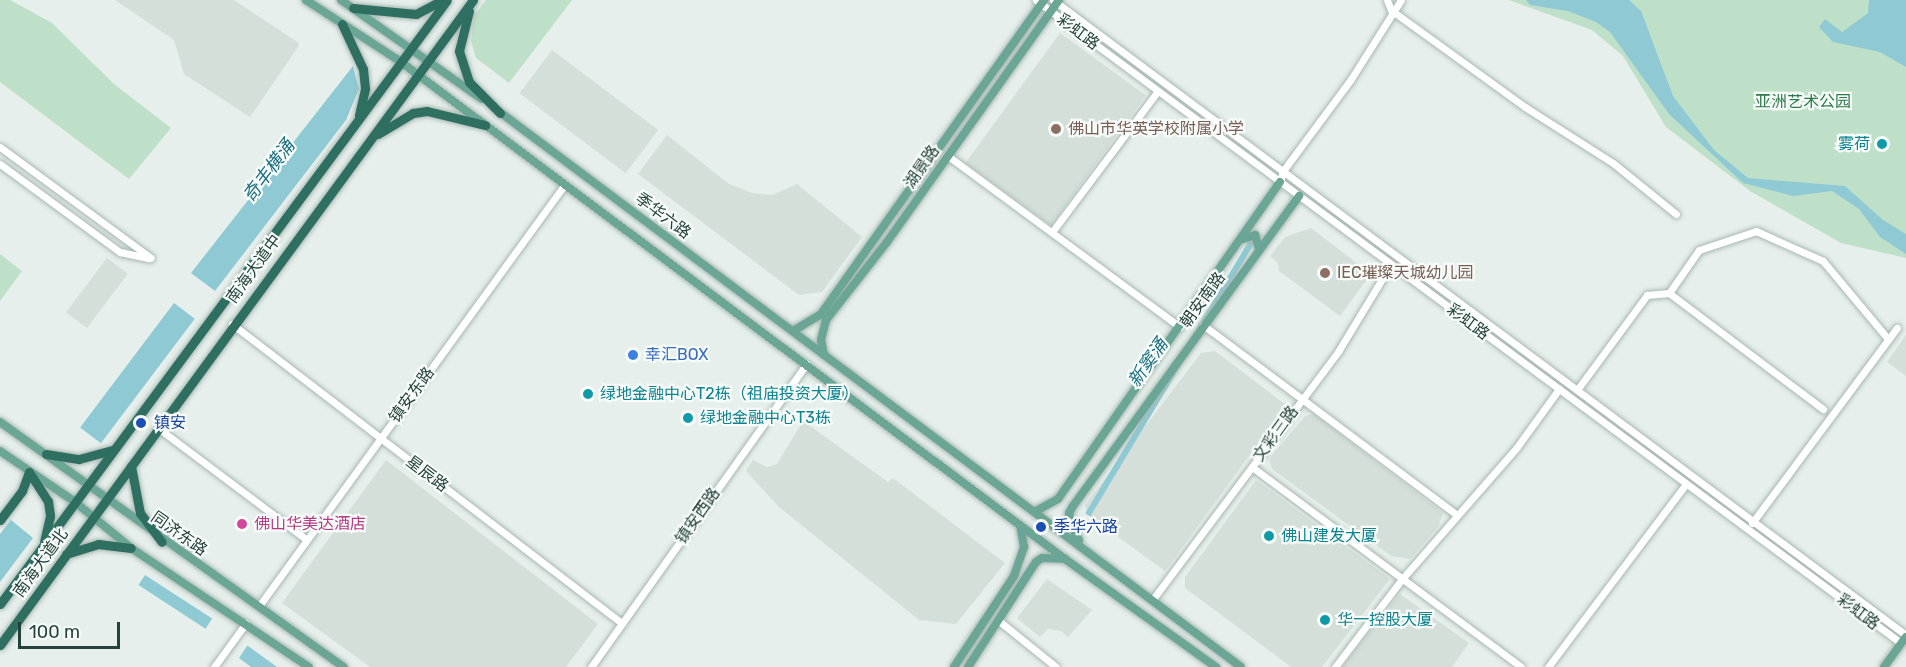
<!DOCTYPE html>
<html>
<head>
<meta charset="utf-8">
<style>
  body { margin:0 }
  #map { position:relative; width:1906px; height:667px; overflow:hidden; background:#e6efeb; font-family:Rubik,"Noto Sans SC",sans-serif }
  div>[style] { position:absolute }
  .built>* { inset:0; background:#d4dfda; transform-origin:0 0 }
  .green>* { inset:0; background:#bfe0c8 }
  .water>* { inset:0; background:#8ec9d4; transform-origin:0 0 }
  .roads { filter:drop-shadow(0 0 2px #a8b8b2) drop-shadow(0 0 2px #a8b8b2) }
  .minor>* { height:7px; margin:-3.5px; padding:0 3.5px; transform-origin:3.5px; border-radius:3.5px; background:#fff }
  .major>* { height:8px; margin:-4px; padding:0 4px; transform-origin:4px; border-radius:4px; background:#6aa596 }
  .highway>* { height:9px; margin:-4.5px; padding:0 4.5px; transform-origin:4.5px; border-radius:4.5px; background:#2f6f62 }
  .dots>* { width:16px; height:16px; translate:-50% -50%; box-sizing:border-box; border:3px solid #f7fbf9; border-radius:50% }
  span { translate:-50% -50%; white-space:nowrap; text-align:center; line-height:1.15; -webkit-text-stroke:4.5px #f7fbf9; paint-order:stroke }
  .street-label { font-size:16px; color:#24423a }
  .park-label { font-size:16px; color:#2d7a4b }
  .education-label { font-size:16px; color:#785e54 }
  .left { translate:0 -50%; text-align:left }
  .culture-label { font-size:16px; color:#0d838f }
  .right { translate:-100% -50%; text-align:right }
  .shop-label { font-size:16px; color:#366cbe }
  .transit-label { font-size:16px; color:#164399 }
  .hotel-label { font-size:16px; color:#b23c85 }
  .water-label { font-size:18px; color:#1c6f80; font-style:italic }
  .scale { position:absolute; left:18px; top:622px; width:102px; height:27px; box-sizing:border-box; border:3px solid #24423a; border-top:0; padding-left:8px; font-size:18px; line-height:21px; white-space:nowrap; color:#24423a; -webkit-text-stroke:4px #f7fbf9; paint-order:stroke }
</style>
</head>
<body>
<div id="map">
  <div class="built">
    <i style="clip-path:polygon(115px 0,234px 0,299px 43px,298px 47px,250px 117px,184px 74px,174px 40px)"></i>
    <i style="left:1060px;top:33px;width:106px;height:161px;rotate:36deg"></i>
    <i style="left:552px;top:50px;width:133px;height:54px;rotate:37deg"></i>
    <i style="clip-path:polygon(667px 135px,729px 184px,752px 193px,772px 195px,797px 184px,862px 237px,822px 292px,799px 295px,638px 174px)"></i>
    <i style="clip-path:polygon(1311px 228px,1371px 274px,1340px 316px,1279px 271px,1278px 263px,1270px 256px,1285px 237px)"></i>
    <i style="left:107px;top:258px;width:26px;height:68px;rotate:37deg"></i>
    <i style="clip-path:polygon(1906px 335px,1906px 376px,1887px 362px)"></i>
    <i style="clip-path:polygon(1215px 351px,1286px 405px,1165px 571px,1088px 515px,1085px 505px,1201px 353px)"></i>
    <i style="clip-path:polygon(1314px 414px,1443px 513px,1438px 527px,1410px 559px,1391px 556px,1272px 469px,1269px 459px,1305px 416px)"></i>
    <i style="clip-path:polygon(803px 421px,888px 482px,893px 478px,1005px 563px,956px 624px,919px 620px,779px 507px,746px 471px,753px 460px,767px 467px,777px 464px)"></i>
    <i style="clip-path:polygon(386px 460px,598px 624px,566px 667px,370px 667px,282px 603px)"></i>
    <i style="clip-path:polygon(1256px 480px,1390px 579px,1322px 667px,1291px 667px,1185px 588px,1185px 577px)"></i>
    <i style="clip-path:polygon(1047px 579px,1092px 610px,1068px 637px,1061px 631px,1048px 629px,1040px 637px,1017px 618px)"></i>
    <i style="clip-path:polygon(1400px 594px,1469px 643px,1452px 667px,1342px 667px)"></i>
  </div>
  <div class="green">
    <i style="clip-path:polygon(0 0,10px 0,52px 23px,114px 84px,171px 128px,129px 179px,0 82px)"></i>
    <i style="clip-path:polygon(486px 0,572px 0,509px 83px,476px 58px,471px 41px,474px 16px)"></i>
    <i style="clip-path:polygon(1509px 0,1906px 0,1906px 258px,1841px 243px,1750px 191px,1666px 127px,1623px 56px,1592px 30px)"></i>
    <i style="clip-path:polygon(0 254px,22px 271px,0 301px)"></i>
  </div>
  <div class="water">
    <i style="clip-path:polygon(1526px 0,1629px 0,1641px 11px,1673px 96px,1714px 150px,1748px 178px,1845px 186px,1883px 220px,1906px 234px,1906px 254px,1880px 237px,1859px 209px,1832px 191px,1793px 196px,1743px 183px,1669px 114px,1610px 32px,1596px 22px,1568px 11px,1530px 5px)"></i>
    <i style="clip-path:polygon(1869px 0,1906px 0,1906px 67px,1880px 52px,1833px 42px,1819px 27px,1825px 19px,1842px 32px,1868px 13px)"></i>
    <i style="clip-path:polygon(353px 66px,359px 89px,346px 120px,215px 291px,191px 273px)"></i>
    <i style="left:1250px;top:239px;width:6px;height:320px;rotate:31deg"></i>
    <i style="left:174px;top:303px;width:26px;height:156px;rotate:37deg"></i>
    <i style="clip-path:polygon(11px 520px,33px 538px,0 582px,0 534px)"></i>
    <i style="left:145px;top:575px;width:80px;height:12px;rotate:33deg"></i>
    <i style="clip-path:polygon(247px 646px,248px 646px,277px 667px,251px 667px,239px 658px)"></i>
  </div>
  <div class="roads">
    <div class="minor">
      <i style="left:1036px;top:0;width:1078px;rotate:36.63deg"></i>
      <i style="left:1053px;top:0;width:1063px;rotate:36.67deg"></i>
      <i style="left:1387px;top:0;width:11px;rotate:68deg"></i>
      <i style="left:1391px;top:10px;width:165px;rotate:35.9deg"></i>
      <i style="left:1525px;top:107px;width:104px;rotate:32.5deg"></i>
      <i style="left:1613px;top:163px;width:81px;rotate:39deg"></i>
      <i style="left:0;top:147px;width:187px;rotate:36.3deg"></i>
      <i style="left:948px;top:156px;width:288px;rotate:36.4deg"></i>
      <i style="left:0;top:164px;width:149px;rotate:36.3deg"></i>
      <i style="left:120px;top:252px;width:30px;rotate:12deg"></i>
      <i style="left:1280px;top:182px;width:11px;rotate:-75deg"></i>
      <i style="left:1283px;top:171px;width:114px;rotate:-53.5deg"></i>
      <i style="left:1351px;top:79px;width:93px;rotate:-57.7deg"></i>
      <i style="left:1052px;top:232px;width:176px;rotate:-53.1deg"></i>
      <i style="left:1669px;top:293px;width:193px;rotate:37deg"></i>
      <i style="left:232px;top:324px;width:491px;rotate:37.5deg"></i>
      <i style="left:1203px;top:325px;width:316px;rotate:36.8deg"></i>
      <i style="left:1577px;top:390px;width:118px;rotate:-53.6deg"></i>
      <i style="left:1647px;top:295px;width:22px;rotate:-5deg"></i>
      <i style="left:1669px;top:293px;width:52px;rotate:-55.1deg"></i>
      <i style="left:1699px;top:250px;width:60px;rotate:-18.4deg"></i>
      <i style="left:1756px;top:231px;width:73px;rotate:24.1deg"></i>
      <i style="left:1823px;top:261px;width:102px;rotate:50.2deg"></i>
      <i style="left:158px;top:428px;width:186px;rotate:36.9deg"></i>
      <i style="left:1252px;top:467px;width:335px;rotate:36.6deg"></i>
      <i style="left:1752px;top:523px;width:243px;rotate:-53.4deg"></i>
      <i style="left:1153px;top:599px;width:311px;rotate:-53.2deg"></i>
      <i style="left:1339px;top:350px;width:100px;rotate:-58.8deg"></i>
      <i style="left:259px;top:606px;width:521px;rotate:-54.05deg"></i>
      <i style="left:999px;top:621px;width:73px;rotate:38.9deg"></i>
      <i style="left:214px;top:667px;width:54px;rotate:-54deg"></i>
      <i style="left:591px;top:667px;width:372px;rotate:-54.6deg"></i>
      <i style="left:1335px;top:667px;width:111px;rotate:-52.7deg"></i>
      <i style="left:1402px;top:579px;width:175px;rotate:-48.9deg"></i>
      <i style="left:1517px;top:447px;width:72px;rotate:-54.1deg"></i>
      <i style="left:1548px;top:667px;width:229px;rotate:-53deg"></i>
    </div>
    <div class="major">
      <i style="left:306px;top:0;width:113px;rotate:33.1deg"></i>
      <i style="left:401px;top:62px;width:829px;rotate:36.81deg"></i>
      <i style="left:1065px;top:559px;width:186px;rotate:35.6deg"></i>
      <i style="left:341px;top:0;width:172px;rotate:35.1deg"></i>
      <i style="left:497px;top:110px;width:929px;rotate:36.82deg"></i>
      <i style="left:1243px;top:239px;width:13px;rotate:-18deg"></i>
      <i style="left:1255px;top:235px;width:15px;rotate:74deg"></i>
      <i style="left:793px;top:331px;width:33px;rotate:-31deg"></i>
      <i style="left:821px;top:314px;width:385px;rotate:-54.6deg"></i>
      <i style="left:824px;top:355px;width:15px;rotate:-101deg"></i>
      <i style="left:821px;top:340px;width:21px;rotate:-76deg"></i>
      <i style="left:826px;top:320px;width:99px;rotate:-52deg"></i>
      <i style="left:887px;top:242px;width:297px;rotate:-54.6deg"></i>
      <i style="left:0;top:422px;width:422px;rotate:35.5deg"></i>
      <i style="left:0;top:451px;width:91px;rotate:34.2deg"></i>
      <i style="left:75px;top:502px;width:72px;rotate:39.4deg"></i>
      <i style="left:131px;top:548px;width:214px;rotate:33.8deg"></i>
      <i style="left:1036px;top:511px;width:25px;rotate:-29deg"></i>
      <i style="left:1058px;top:499px;width:387px;rotate:-55deg"></i>
      <i style="left:1079px;top:540px;width:17px;rotate:-118deg"></i>
      <i style="left:1071px;top:525px;width:12px;rotate:-99deg"></i>
      <i style="left:1069px;top:513px;width:8px;rotate:-60deg"></i>
      <i style="left:1073px;top:506px;width:384px;rotate:-53.9deg"></i>
      <i style="left:954px;top:667px;width:109px;rotate:-56.6deg"></i>
      <i style="left:1014px;top:576px;width:31px;rotate:-71deg"></i>
      <i style="left:1024px;top:547px;width:22px;rotate:-100deg"></i>
      <i style="left:968px;top:667px;width:125px;rotate:-57.1deg"></i>
      <i style="left:1036px;top:562px;width:7px;rotate:-34deg"></i>
      <i style="left:1042px;top:558px;width:23px;rotate:2deg"></i>
      <i style="left:1884px;top:667px;width:37px;rotate:-54deg"></i>
    </div>
    <div class="highway">
      <i style="left:353px;top:8px;width:63px;rotate:5.4deg"></i>
      <i style="left:416px;top:14px;width:30px;rotate:-28deg"></i>
      <i style="left:469px;top:11px;width:41px;rotate:104deg"></i>
      <i style="left:459px;top:51px;width:33px;rotate:72deg"></i>
      <i style="left:469px;top:82px;width:44px;rotate:45deg"></i>
      <i style="left:342px;top:24px;width:50px;rotate:65deg"></i>
      <i style="left:363px;top:69px;width:20px;rotate:84deg"></i>
      <i style="left:365px;top:89px;width:27px;rotate:103deg"></i>
      <i style="left:378px;top:134px;width:41px;rotate:-31deg"></i>
      <i style="left:413px;top:113px;width:14px;rotate:-8deg"></i>
      <i style="left:427px;top:111px;width:60px;rotate:13.6deg"></i>
      <i style="left:46px;top:454px;width:33px;rotate:9deg"></i>
      <i style="left:79px;top:459px;width:34px;rotate:-15deg"></i>
      <i style="left:131px;top:466px;width:48px;rotate:79.2deg"></i>
      <i style="left:140px;top:513px;width:36px;rotate:53deg"></i>
      <i style="left:29px;top:472px;width:35px;rotate:57deg"></i>
      <i style="left:48px;top:501px;width:15px;rotate:82deg"></i>
      <i style="left:50px;top:516px;width:26px;rotate:103deg"></i>
      <i style="left:0;top:520px;width:36px;rotate:-53deg"></i>
      <i style="left:22px;top:491px;width:20px;rotate:-70deg"></i>
      <i style="left:66px;top:554px;width:34px;rotate:-17deg"></i>
      <i style="left:98px;top:544px;width:33px;rotate:7deg"></i>
      <i style="left:0;top:604px;width:751px;rotate:-53.5deg"></i>
      <i style="left:0;top:645px;width:800px;rotate:-53.75deg"></i>
    </div>
  </div>
  <div class="dots">
    <i style="left:1056px;top:129px;background:#8d6e63"></i>
    <i style="left:1882px;top:144px;background:#0f9aa8"></i>
    <i style="left:1325px;top:273px;background:#8d6e63"></i>
    <i style="left:633px;top:355px;background:#3f7fe0"></i>
    <i style="left:588px;top:394px;background:#0f9aa8"></i>
    <i style="left:688px;top:418px;background:#0f9aa8"></i>
    <i style="left:141px;top:423px;background:#1a4fb4"></i>
    <i style="left:242px;top:524px;background:#d1479c"></i>
    <i style="left:1041px;top:527px;background:#1a4fb4"></i>
    <i style="left:1269px;top:536px;background:#0f9aa8"></i>
    <i style="left:1325px;top:620px;background:#0f9aa8"></i>
  </div>
  <div class="street-label">
    <span style="left:1078px;top:32px;rotate:37deg">彩虹路</span>
    <span style="left:922px;top:167px;rotate:-55deg">湖景路</span>
    <span style="left:663px;top:216px;rotate:37deg">季华六路</span>
    <span style="left:254px;top:269px;rotate:-54deg">南海大道中</span>
    <span style="left:1203px;top:300px;rotate:-54deg">朝安南路</span>
    <span style="left:1468px;top:322px;rotate:37deg">彩虹路</span>
    <span style="left:412px;top:395px;rotate:-54deg">镇安东路</span>
    <span style="left:1276px;top:434px;rotate:-54deg">文彩三路</span>
    <span style="left:427px;top:474px;rotate:37deg">星辰路</span>
    <span style="left:698px;top:516px;rotate:-55deg">镇安西路</span>
    <span style="left:179px;top:534px;rotate:35deg">同济东路</span>
    <span style="left:41px;top:563px;rotate:-54deg">南海大道北</span>
    <span style="left:1858px;top:612px;rotate:37deg">彩虹路</span>
  </div>
  <div class="park-label">
    <span style="left:1803px;top:102px">亚洲艺术公园</span>
  </div>
  <div class="education-label">
    <span class="left" style="left:1068px;top:129px">佛山市华英学校附属小学</span>
    <span class="left" style="left:1337px;top:273px">IEC璀璨天城幼儿园</span>
  </div>
  <div class="culture-label">
    <span class="right" style="left:1870px;top:144px">雾荷</span>
    <span class="left" style="left:600px;top:394px">绿地金融中心T2栋（祖庙投资大厦）</span>
    <span class="left" style="left:700px;top:418px">绿地金融中心T3栋</span>
    <span class="left" style="left:1281px;top:536px">佛山建发大厦</span>
    <span class="left" style="left:1337px;top:620px">华一控股大厦</span>
  </div>
  <div class="shop-label">
    <span class="left" style="left:645px;top:355px">幸汇BOX</span>
  </div>
  <div class="transit-label">
    <span class="left" style="left:154px;top:423px">镇安</span>
    <span class="left" style="left:1054px;top:527px">季华六路</span>
  </div>
  <div class="hotel-label">
    <span class="left" style="left:254px;top:524px">佛山华美达酒店</span>
  </div>
  <div class="water-label">
    <span style="left:269px;top:171px;rotate:-53deg">奇丰横涌</span>
    <span style="left:1148px;top:363px;rotate:-55deg">新窦涌</span>
  </div>
  <div class="scale">100 m</div>
</div>
</body>
</html>
